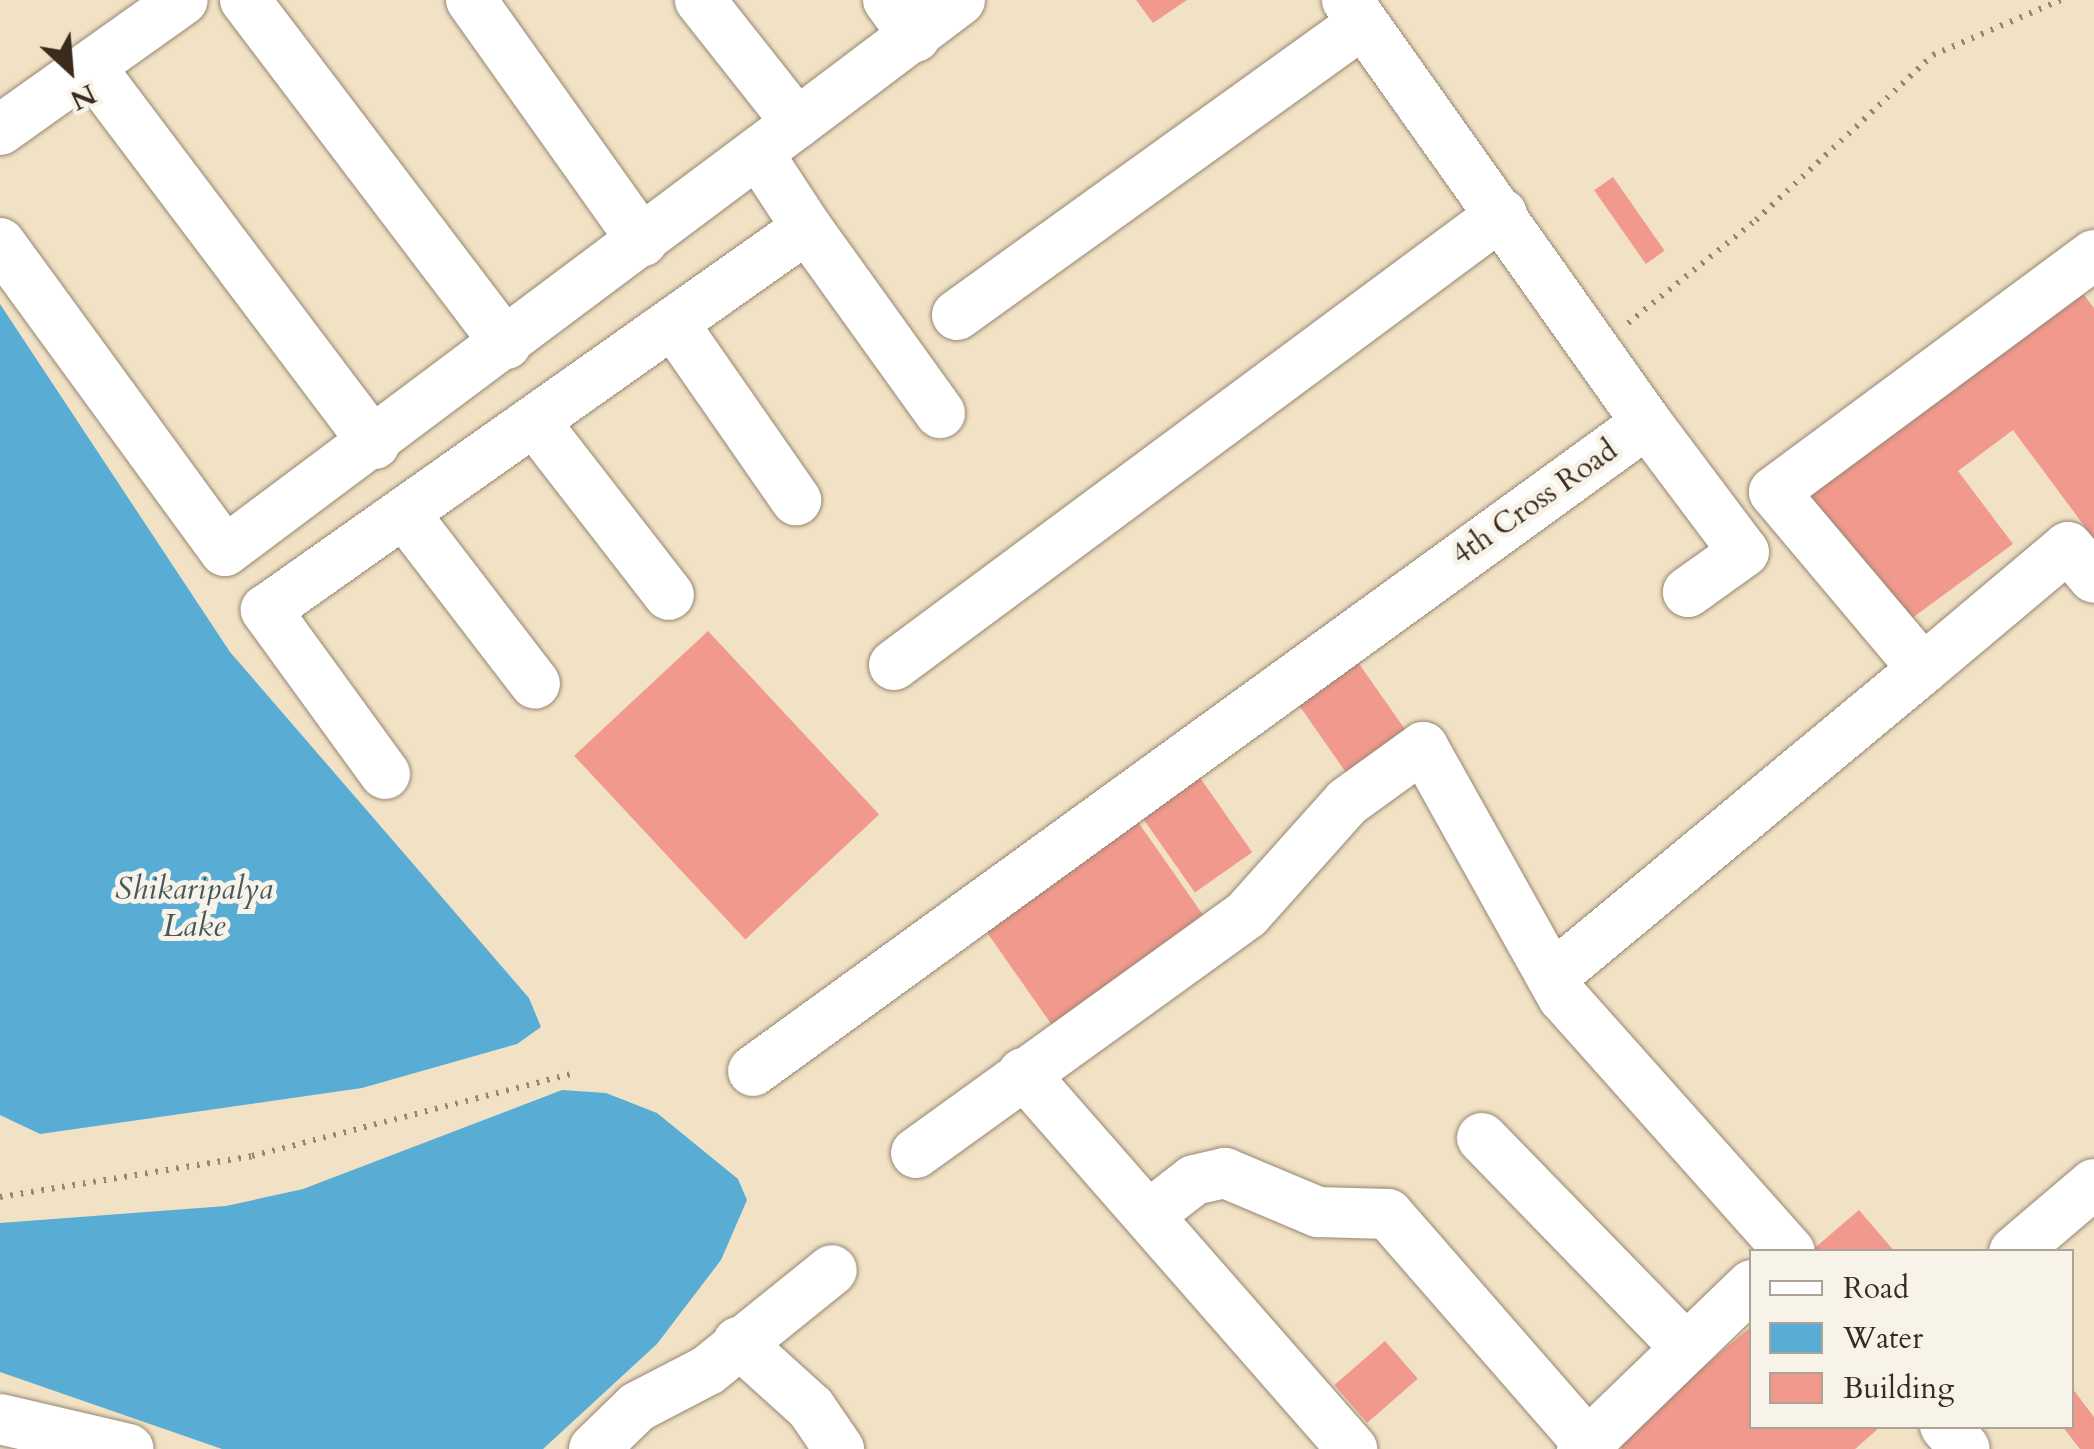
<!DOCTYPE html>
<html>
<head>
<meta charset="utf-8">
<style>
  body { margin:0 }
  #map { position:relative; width:2094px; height:1449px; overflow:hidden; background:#f1e2c5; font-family:Cardo,serif }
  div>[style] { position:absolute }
  .water>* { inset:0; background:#59add5 }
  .building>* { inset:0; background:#f1998d; transform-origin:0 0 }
  .path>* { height:6px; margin-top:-3px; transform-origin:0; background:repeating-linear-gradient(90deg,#968672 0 2.5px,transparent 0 10.5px) }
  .roads { filter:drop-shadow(0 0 2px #968672) drop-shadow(0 0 2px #968672) }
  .minor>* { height:50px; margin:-25px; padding:0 25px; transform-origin:25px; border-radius:25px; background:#fff }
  span { translate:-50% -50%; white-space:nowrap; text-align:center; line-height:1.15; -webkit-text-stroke:10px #f7f3e8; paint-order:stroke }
  .street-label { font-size:30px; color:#3b2a1e }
  .water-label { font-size:32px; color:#46585e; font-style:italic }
  .legend { position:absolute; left:1749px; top:1249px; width:325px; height:180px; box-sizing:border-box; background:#f7f3e8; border:2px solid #aca397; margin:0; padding:12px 18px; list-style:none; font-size:30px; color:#3b2a1e }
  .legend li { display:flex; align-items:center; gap:20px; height:50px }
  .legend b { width:50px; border:2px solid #aca397 }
  .north { position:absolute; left:20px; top:20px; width:100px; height:100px; -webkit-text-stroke:8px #f7f3e8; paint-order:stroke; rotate:154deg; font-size:28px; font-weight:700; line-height:40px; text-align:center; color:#3b2a1e }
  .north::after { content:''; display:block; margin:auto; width:35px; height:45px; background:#3b2a1e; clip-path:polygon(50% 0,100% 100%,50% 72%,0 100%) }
</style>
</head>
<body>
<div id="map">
  <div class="water">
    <i style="clip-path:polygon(0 304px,230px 652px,529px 998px,541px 1027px,517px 1044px,362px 1088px,40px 1134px,0 1115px)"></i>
    <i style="clip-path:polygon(562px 1090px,606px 1093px,657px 1113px,738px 1179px,747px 1200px,721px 1260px,657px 1344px,543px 1449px,222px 1449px,0 1372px,0 1223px,226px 1206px,303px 1189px)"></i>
  </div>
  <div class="building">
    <i style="clip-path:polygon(1136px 0,1187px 0,1153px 23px)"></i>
    <i style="left:1613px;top:177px;width:90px;height:23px;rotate:55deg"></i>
    <i style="clip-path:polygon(2077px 286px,2094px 308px,2094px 539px,2013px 430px,1958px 471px,2013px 544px,1889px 635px,1782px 503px)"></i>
    <i style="left:708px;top:631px;width:251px;height:183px;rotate:47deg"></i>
    <i style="left:1355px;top:658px;width:91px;height:73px;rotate:55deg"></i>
    <i style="left:1196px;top:772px;width:98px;height:70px;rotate:55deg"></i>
    <i style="left:1138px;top:822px;width:123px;height:187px;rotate:55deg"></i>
    <i style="clip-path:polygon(1859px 1210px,1895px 1252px,1810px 1252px)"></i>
    <i style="clip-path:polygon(1752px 1326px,1752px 1426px,1879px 1428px,1855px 1449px,1622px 1449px,1615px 1441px)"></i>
    <i style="left:1385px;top:1341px;width:50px;height:67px;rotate:49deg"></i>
    <i style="clip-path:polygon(2072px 1388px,2094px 1417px,2094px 1449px,2080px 1449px,2062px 1426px,2072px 1426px)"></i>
  </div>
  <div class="path">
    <i style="left:1628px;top:323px;width:164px;rotate:-38.8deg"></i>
    <i style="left:1756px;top:220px;width:242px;rotate:-43deg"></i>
    <i style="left:1933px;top:55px;width:139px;rotate:-23.3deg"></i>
    <i style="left:0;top:1197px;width:255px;rotate:-9.2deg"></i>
    <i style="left:252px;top:1156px;width:329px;rotate:-14.4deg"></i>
  </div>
  <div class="roads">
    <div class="minor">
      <i style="left:245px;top:0;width:432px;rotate:52.8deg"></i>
      <i style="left:471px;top:0;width:296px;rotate:54.6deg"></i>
      <i style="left:888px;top:0;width:46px;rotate:53.9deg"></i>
      <i style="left:91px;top:68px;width:471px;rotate:53deg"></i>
      <i style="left:797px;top:123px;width:204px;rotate:-37deg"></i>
      <i style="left:0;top:130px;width:224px;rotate:-35.4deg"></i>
      <i style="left:807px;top:228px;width:228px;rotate:54.3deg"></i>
      <i style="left:0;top:243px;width:381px;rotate:53.9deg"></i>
      <i style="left:225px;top:551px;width:714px;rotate:-36.81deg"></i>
      <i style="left:797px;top:123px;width:157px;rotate:-128.3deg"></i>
      <i style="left:2094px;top:255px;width:398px;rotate:143.5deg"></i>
      <i style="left:1774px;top:492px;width:231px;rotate:49.9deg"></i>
      <i style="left:1923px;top:669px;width:189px;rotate:-40.1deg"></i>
      <i style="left:2068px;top:547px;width:40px;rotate:50deg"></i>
      <i style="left:957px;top:315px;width:500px;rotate:-35.72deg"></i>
      <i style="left:673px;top:323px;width:216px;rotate:55.2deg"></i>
      <i style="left:534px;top:421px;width:220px;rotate:52.2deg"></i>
      <i style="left:1647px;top:423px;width:161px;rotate:53.1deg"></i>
      <i style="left:1744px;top:552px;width:69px;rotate:144.5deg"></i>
      <i style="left:404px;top:513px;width:215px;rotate:52.5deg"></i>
      <i style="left:894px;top:665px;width:757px;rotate:-36.57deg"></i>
      <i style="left:385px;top:774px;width:203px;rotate:-126deg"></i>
      <i style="left:266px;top:610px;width:662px;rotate:-35.23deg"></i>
      <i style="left:807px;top:228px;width:90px;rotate:-123.2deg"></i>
      <i style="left:1552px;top:977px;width:482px;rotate:-39.7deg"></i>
      <i style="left:753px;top:1071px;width:1104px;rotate:-35.94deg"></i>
      <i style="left:1647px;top:423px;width:519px;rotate:-125.35deg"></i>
      <i style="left:1023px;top:1073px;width:500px;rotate:48.8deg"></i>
      <i style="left:1482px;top:1138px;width:293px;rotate:45.8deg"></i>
      <i style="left:916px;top:1153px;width:408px;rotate:-35.8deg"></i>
      <i style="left:1247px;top:914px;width:150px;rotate:-48.2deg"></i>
      <i style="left:1347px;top:802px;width:94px;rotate:-35.9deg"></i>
      <i style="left:1423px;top:747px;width:287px;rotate:60.8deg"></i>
      <i style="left:1563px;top:997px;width:341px;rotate:48.3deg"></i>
      <i style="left:1149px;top:1215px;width:57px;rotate:-37.9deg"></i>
      <i style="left:1194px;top:1180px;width:32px;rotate:-13deg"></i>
      <i style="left:1225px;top:1173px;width:101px;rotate:22.8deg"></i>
      <i style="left:1318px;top:1212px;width:70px;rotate:1.6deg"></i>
      <i style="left:1388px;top:1214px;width:304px;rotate:48.9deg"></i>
      <i style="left:2014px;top:1252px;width:105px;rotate:-40.4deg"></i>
      <i style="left:738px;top:1342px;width:98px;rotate:42.1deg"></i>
      <i style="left:811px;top:1408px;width:50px;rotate:55.7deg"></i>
      <i style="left:0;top:1419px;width:132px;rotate:13.1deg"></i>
      <i style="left:1945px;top:1426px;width:30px;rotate:49deg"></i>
      <i style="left:594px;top:1449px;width:60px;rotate:-44.3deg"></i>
      <i style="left:637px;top:1407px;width:80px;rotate:-27.5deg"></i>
      <i style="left:708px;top:1370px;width:159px;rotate:-38.9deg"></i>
      <i style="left:1582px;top:1449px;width:236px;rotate:-44deg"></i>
    </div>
  </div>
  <div class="street-label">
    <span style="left:1535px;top:503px;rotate:-35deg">4th Cross Road</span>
  </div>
  <div class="water-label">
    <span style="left:194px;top:908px">Shikaripalya<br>Lake</span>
  </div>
  <ul class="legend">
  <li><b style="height:12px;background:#fff"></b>Road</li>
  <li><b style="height:28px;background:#59add5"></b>Water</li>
  <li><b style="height:28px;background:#f1998d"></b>Building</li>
  </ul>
  <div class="north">N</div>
</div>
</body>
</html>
